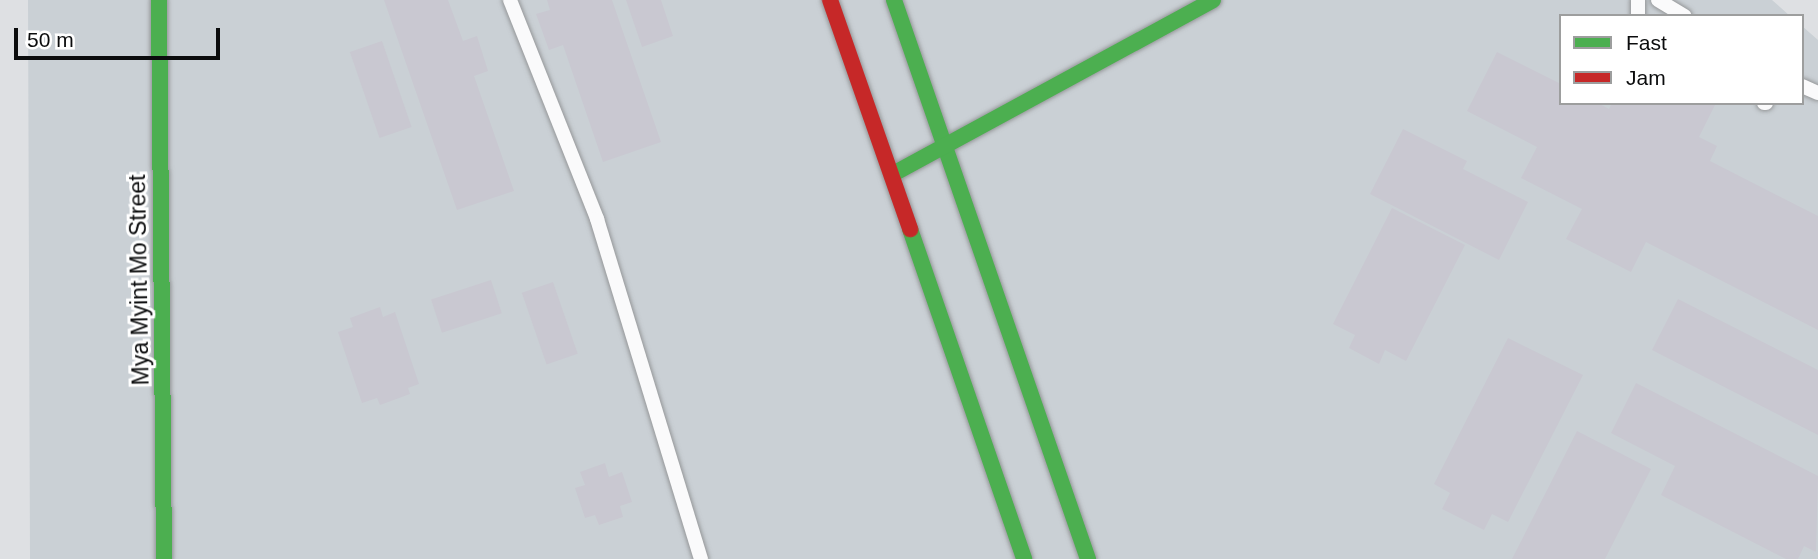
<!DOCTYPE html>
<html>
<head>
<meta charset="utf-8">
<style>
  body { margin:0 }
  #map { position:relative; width:1818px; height:559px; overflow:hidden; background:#dee0e3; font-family:Helvetica,sans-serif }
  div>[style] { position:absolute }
  .built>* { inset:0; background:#cad0d5 }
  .building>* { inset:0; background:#c9c8d1; transform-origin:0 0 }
  .roads { filter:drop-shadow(0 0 2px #959799) drop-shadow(0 0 2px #959799) }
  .lane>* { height:14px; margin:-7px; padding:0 7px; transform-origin:7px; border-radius:7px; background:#fafafb }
  .fast>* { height:16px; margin:-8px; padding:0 8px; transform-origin:8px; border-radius:8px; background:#4caf50 }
  .jam>* { height:16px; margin:-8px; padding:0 8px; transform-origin:8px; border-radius:8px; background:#c62828 }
  span { translate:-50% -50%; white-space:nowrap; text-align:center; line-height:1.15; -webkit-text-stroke:6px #fff; paint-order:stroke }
  .street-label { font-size:23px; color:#0b0c0d }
  .legend { position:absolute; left:1559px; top:14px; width:245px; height:91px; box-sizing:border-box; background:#fff; border:2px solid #9d9e9e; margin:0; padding:9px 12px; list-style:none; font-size:21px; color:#0b0c0d }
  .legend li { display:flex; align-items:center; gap:14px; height:35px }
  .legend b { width:35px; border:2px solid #9d9e9e }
  .scale { position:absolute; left:14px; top:28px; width:206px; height:32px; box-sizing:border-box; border:4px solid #0b0c0d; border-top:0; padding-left:9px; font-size:21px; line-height:24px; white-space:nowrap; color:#0b0c0d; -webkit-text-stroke:5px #fff; paint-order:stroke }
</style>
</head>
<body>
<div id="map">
  <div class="built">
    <i style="clip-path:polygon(28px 0,1772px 0,1790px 16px,1561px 16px,1561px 103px,1802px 103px,1802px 26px,1818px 40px,1818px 559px,30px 559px)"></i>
  </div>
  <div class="building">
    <i style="clip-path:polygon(384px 0,448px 0,463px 41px,477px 36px,488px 71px,474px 76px,514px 191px,457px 210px)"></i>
    <i style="clip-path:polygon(547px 0,612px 0,661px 142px,603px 162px,563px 45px,549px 50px,536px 14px,550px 10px)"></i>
    <i style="clip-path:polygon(626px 0,661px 0,673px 36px,642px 47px)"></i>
    <i style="left:382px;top:41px;width:91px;height:34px;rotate:71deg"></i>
    <i style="clip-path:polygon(1497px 52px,1561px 84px,1561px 103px,1598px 103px,1609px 109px,1612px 103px,1716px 103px,1699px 137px,1717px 146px,1710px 161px,1818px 216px,1818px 330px,1646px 242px,1631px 272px,1566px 239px,1582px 209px,1521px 178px,1537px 147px,1467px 111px)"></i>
    <i style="clip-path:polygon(1403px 129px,1467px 161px,1463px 169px,1528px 202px,1499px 260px,1370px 194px)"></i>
    <i style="clip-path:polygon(1392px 208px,1465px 245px,1406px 361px,1385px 350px,1379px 364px,1349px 348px,1355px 335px,1333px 324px)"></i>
    <i style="left:491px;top:280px;width:35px;height:63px;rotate:72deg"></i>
    <i style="left:553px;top:282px;width:76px;height:33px;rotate:71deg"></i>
    <i style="clip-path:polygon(1678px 299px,1818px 370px,1818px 435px,1652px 350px)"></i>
    <i style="clip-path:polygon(380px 307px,383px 317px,395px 312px,419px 384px,408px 388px,410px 394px,380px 405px,377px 398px,362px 403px,338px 332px,353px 327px,350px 318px)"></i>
    <i style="clip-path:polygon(1508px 338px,1583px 375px,1508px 522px,1492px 514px,1484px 530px,1442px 509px,1450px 493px,1434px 484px)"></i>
    <i style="clip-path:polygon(1636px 383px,1818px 476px,1816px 552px,1804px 546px,1798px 559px,1786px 559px,1661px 495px,1675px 466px,1611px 433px)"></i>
    <i style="clip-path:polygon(1577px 431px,1651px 469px,1605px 559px,1512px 559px)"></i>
    <i style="clip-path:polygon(605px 463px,609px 477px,622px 472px,632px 502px,620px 506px,623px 517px,599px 525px,595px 515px,585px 518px,575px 488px,585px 485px,580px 472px)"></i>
  </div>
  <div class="roads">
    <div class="lane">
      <i style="left:510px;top:0;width:236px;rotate:68.3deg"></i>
      <i style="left:597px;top:219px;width:356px;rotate:73deg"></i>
      <i style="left:1638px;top:0;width:16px;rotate:90deg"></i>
      <i style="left:1658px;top:0;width:31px;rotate:31deg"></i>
      <i style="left:1802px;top:86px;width:17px;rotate:24deg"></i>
      <i style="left:1764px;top:103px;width:2px"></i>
    </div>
    <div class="fast">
      <i style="left:159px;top:0;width:559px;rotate:89.49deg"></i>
      <i style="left:894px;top:0;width:592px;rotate:70.86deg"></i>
      <i style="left:893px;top:174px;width:364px;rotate:-28.5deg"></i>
      <i style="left:910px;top:229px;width:349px;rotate:70.9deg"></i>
    </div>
    <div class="jam">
      <i style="left:830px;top:0;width:243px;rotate:70.7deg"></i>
    </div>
  </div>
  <div class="street-label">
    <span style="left:139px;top:280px;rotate:-91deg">Mya Myint Mo Street</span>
  </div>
  <ul class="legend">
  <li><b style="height:9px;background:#4caf50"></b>Fast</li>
  <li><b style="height:9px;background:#c62828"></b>Jam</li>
  </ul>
  <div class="scale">50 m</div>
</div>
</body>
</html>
